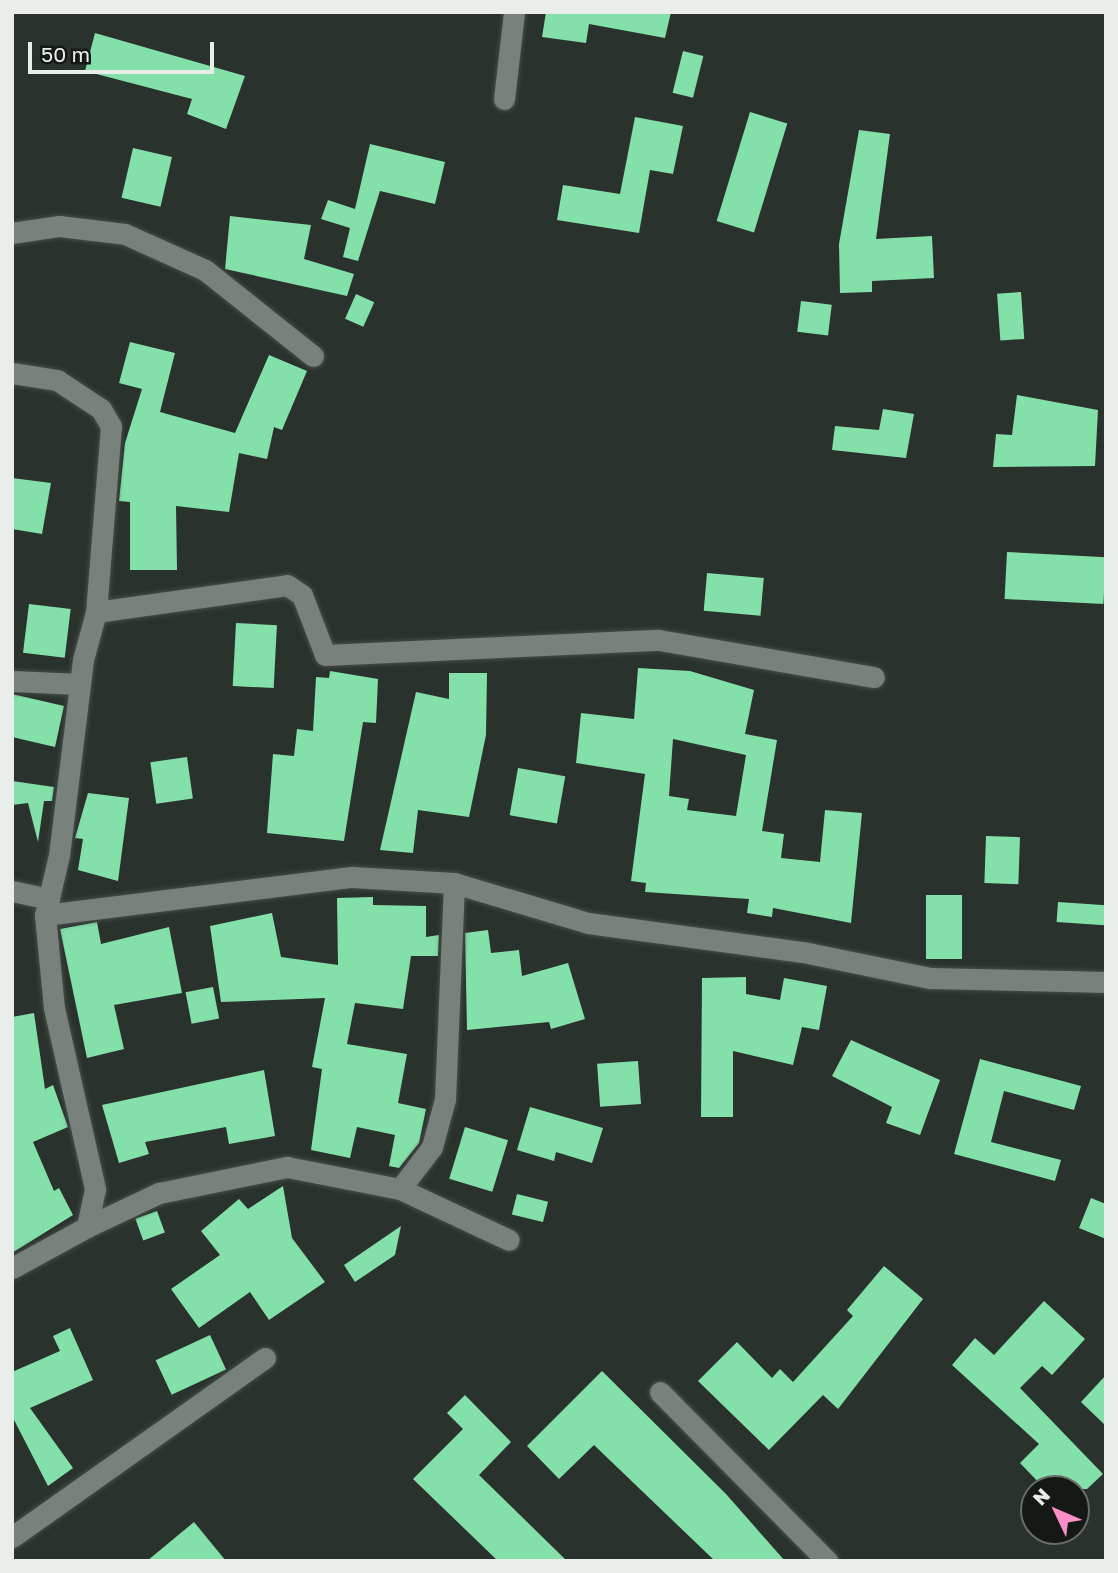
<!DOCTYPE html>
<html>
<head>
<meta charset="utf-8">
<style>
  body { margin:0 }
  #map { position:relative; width:1118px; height:1573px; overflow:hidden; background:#2a322d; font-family:"Golos Text",sans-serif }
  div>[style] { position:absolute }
  .building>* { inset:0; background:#84e0a9; transform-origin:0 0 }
  .roads { filter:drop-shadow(0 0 2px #464d48) drop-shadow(0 0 2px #464d48) }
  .minor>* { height:21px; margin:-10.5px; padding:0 10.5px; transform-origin:10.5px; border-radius:10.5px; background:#78817b }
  span { translate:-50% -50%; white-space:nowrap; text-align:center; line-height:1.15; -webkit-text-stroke:7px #151916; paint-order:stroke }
  .frame { position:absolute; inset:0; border:14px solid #e9eeeb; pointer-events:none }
  .north { position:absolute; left:1020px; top:1475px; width:70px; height:70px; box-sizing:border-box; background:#151916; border:2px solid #6a6e6b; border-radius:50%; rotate:314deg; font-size:19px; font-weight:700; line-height:28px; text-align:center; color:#e9eeeb }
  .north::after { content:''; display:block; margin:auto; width:24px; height:32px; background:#fa8fc7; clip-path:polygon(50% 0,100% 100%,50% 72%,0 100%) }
  .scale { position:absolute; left:28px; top:42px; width:186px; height:32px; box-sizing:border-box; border:4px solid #e9eeeb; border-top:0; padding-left:9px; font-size:21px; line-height:24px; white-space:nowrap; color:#e9eeeb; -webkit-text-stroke:5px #151916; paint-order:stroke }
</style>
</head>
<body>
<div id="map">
  <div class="building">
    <i style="clip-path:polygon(546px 12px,671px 12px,665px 38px,589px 24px,586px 43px,542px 37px)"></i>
    <i style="clip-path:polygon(95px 33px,245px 76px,226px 129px,187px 114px,192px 99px,85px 71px)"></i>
    <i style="left:683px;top:51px;width:21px;height:43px;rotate:14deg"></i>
    <i style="left:750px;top:112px;width:39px;height:114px;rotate:17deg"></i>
    <i style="clip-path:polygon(635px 117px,683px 126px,673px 174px,650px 170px,639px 233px,557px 220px,563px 185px,620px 194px)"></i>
    <i style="clip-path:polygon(859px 130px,890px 134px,876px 239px,932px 236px,934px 278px,872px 281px,872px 292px,840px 293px,839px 244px)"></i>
    <i style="clip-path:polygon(370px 144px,445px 162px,435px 204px,380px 191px,358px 261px,343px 257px,350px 228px,321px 219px,328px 200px,355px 209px)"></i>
    <i style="left:133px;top:148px;width:40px;height:51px;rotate:13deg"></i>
    <i style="clip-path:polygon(230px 216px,311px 225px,304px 259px,354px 274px,347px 296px,225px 269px)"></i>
    <i style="left:1021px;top:292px;width:47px;height:24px;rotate:86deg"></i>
    <i style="left:356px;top:294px;width:20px;height:27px;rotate:24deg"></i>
    <i style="left:801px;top:301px;width:31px;height:31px;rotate:7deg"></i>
    <i style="clip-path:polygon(130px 342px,175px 353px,160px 412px,235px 433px,269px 355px,307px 371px,282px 430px,274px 427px,267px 459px,239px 453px,229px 512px,176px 506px,177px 570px,130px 570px,130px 502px,119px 501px,125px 443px,142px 389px,119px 383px)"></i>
    <i style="clip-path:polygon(1017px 395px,1098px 410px,1095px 466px,993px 467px,996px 434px,1012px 435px)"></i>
    <i style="clip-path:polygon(883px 409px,914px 414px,906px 458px,832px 450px,835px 426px,879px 430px)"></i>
    <i style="clip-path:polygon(12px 478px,51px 483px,42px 534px,12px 529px)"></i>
    <i style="left:1007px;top:552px;width:99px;height:47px;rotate:3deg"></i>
    <i style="left:707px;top:573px;width:57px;height:38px;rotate:5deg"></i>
    <i style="left:29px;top:604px;width:42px;height:49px;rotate:7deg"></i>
    <i style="left:236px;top:623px;width:41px;height:63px;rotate:3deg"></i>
    <i style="clip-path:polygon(evenodd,638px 668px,690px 671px,754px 690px,745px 734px,777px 740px,762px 831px,784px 834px,781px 858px,820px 862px,825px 810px,862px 813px,851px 923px,773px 908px,772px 917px,747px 913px,749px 899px,645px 892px,646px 883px,631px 881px,645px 774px,576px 763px,581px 713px,634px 719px,638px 668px,673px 739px,746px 755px,736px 816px,687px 810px,689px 799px,669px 796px,673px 739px)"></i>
    <i style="clip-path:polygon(330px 671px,378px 679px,376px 723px,363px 722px,344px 841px,267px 833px,273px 754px,294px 756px,297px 729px,313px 731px,316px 677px,329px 678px)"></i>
    <i style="clip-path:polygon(449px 673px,487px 673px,486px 735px,469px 817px,418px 810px,413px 853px,380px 850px,416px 692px,449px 699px)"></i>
    <i style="clip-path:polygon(12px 694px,64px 706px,55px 747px,12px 737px)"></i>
    <i style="left:187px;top:757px;width:42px;height:37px;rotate:82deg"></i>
    <i style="left:518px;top:768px;width:48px;height:48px;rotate:10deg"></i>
    <i style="clip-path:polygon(12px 781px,54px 787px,52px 801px,44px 801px,38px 842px,28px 803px,12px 805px)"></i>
    <i style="clip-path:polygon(88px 793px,129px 798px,118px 881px,78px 870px,83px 839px,75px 838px)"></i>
    <i style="left:986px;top:836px;width:34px;height:47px;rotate:2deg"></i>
    <i style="left:962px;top:895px;width:64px;height:36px;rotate:90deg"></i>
    <i style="clip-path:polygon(373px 897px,373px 905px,426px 906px,426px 937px,439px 935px,438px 956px,411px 956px,403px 1009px,355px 1003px,347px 1044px,407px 1054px,398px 1103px,426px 1109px,419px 1143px,399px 1168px,389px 1166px,395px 1135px,357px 1127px,350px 1158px,311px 1150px,322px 1069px,312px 1067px,325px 998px,221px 1002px,210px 926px,272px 913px,281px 957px,338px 965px,337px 898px)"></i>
    <i style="left:1058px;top:902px;width:48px;height:20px;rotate:4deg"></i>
    <i style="clip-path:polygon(97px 922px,101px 944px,169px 927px,182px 993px,114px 1005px,124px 1049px,87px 1058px,60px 929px)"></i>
    <i style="clip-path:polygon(488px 930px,491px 953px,519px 950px,522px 976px,568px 963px,585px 1019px,551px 1029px,549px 1022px,467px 1030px,465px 933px)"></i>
    <i style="clip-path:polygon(746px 977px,746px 994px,780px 1000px,784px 978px,827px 986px,819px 1030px,802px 1027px,793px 1065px,733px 1051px,733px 1117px,701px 1117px,702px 978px)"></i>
    <i style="left:213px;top:987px;width:32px;height:28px;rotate:79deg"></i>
    <i style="clip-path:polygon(34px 1013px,45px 1089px,53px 1085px,68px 1127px,33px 1142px,54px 1191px,59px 1188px,73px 1215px,12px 1253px,12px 1017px)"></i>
    <i style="clip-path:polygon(851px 1040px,940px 1080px,920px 1135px,886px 1123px,892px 1107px,832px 1076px)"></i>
    <i style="clip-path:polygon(980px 1059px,1081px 1086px,1074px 1110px,1004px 1091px,991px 1142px,1061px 1160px,1055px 1181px,954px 1154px)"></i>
    <i style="left:638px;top:1061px;width:43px;height:41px;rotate:86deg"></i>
    <i style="clip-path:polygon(264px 1070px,275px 1136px,229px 1144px,226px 1127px,145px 1142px,149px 1154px,119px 1163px,102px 1105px)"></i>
    <i style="clip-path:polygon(530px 1107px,603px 1128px,592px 1163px,556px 1152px,554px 1161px,517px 1150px)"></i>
    <i style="left:465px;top:1127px;width:45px;height:54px;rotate:17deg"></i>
    <i style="clip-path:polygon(283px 1186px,292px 1238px,325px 1282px,269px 1320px,250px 1292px,199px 1328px,171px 1289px,220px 1255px,201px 1231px,239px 1199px,248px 1209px)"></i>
    <i style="left:517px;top:1194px;width:32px;height:21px;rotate:14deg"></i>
    <i style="clip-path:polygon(1091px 1198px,1106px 1204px,1106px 1239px,1079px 1228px)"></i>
    <i style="left:157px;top:1211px;width:23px;height:23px;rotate:70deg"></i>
    <i style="clip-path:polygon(401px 1226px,395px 1255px,355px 1282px,344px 1265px)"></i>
    <i style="clip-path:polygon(884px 1266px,923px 1299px,838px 1409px,823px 1395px,769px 1450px,698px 1381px,737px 1342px,772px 1378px,780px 1369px,793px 1382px,853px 1316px,847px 1310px)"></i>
    <i style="clip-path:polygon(1044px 1301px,1085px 1339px,1052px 1375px,1042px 1366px,1020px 1388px,1103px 1474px,1087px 1489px,1045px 1489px,1020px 1463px,1039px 1444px,952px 1365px,975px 1338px,994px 1355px)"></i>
    <i style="clip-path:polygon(70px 1328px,93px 1380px,30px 1408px,73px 1468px,48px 1486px,12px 1416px,12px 1372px,60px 1351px,53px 1336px)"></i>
    <i style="left:210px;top:1335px;width:38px;height:60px;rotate:65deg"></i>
    <i style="clip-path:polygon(602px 1371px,726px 1494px,785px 1561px,715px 1561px,594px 1445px,559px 1479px,527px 1446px)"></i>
    <i style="clip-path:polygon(1106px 1375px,1106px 1426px,1081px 1402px)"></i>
    <i style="clip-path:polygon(465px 1395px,511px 1442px,479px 1475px,567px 1561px,498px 1561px,413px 1479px,463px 1429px,447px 1413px)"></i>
    <i style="clip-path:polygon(194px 1522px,226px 1561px,147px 1561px)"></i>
  </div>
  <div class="roads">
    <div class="minor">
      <i style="left:504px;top:99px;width:88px;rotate:-83.4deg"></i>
      <i style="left:12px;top:233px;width:48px;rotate:-8.5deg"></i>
      <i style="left:59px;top:226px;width:66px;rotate:6.9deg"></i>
      <i style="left:125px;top:234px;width:88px;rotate:24.2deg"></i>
      <i style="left:205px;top:270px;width:138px;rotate:38.5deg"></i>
      <i style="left:12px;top:373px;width:46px;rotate:8.8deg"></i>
      <i style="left:57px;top:380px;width:53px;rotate:33.4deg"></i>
      <i style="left:101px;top:409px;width:20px;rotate:60deg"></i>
      <i style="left:111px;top:426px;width:187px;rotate:94.6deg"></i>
      <i style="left:96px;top:612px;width:50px;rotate:105.2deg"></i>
      <i style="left:83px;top:660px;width:196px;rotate:97deg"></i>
      <i style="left:59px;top:855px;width:62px;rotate:103.1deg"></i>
      <i style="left:45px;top:915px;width:93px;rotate:84.5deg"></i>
      <i style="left:54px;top:1008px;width:186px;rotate:77.2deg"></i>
      <i style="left:95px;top:1189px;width:39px;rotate:102deg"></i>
      <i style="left:87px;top:1227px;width:85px;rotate:151.3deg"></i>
      <i style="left:96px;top:612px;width:193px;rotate:-8deg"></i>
      <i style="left:287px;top:585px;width:18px;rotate:34deg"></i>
      <i style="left:302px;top:595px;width:64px;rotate:69deg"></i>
      <i style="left:325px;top:655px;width:334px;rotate:-2.6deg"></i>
      <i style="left:659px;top:640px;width:218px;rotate:9.8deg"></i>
      <i style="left:12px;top:681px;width:68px;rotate:2.5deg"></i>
      <i style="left:12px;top:891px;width:38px;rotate:12deg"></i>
      <i style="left:45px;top:915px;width:309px;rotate:-7.1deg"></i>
      <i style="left:352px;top:877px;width:102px;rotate:3.4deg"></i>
      <i style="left:454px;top:883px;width:140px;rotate:16.6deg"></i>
      <i style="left:588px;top:923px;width:217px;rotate:7.7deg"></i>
      <i style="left:803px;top:952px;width:130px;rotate:11.6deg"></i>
      <i style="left:930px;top:978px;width:176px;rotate:1.3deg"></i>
      <i style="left:400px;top:1189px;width:53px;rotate:-52.7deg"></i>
      <i style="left:432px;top:1147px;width:50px;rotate:-74.8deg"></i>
      <i style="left:445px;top:1099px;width:216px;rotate:-87.6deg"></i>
      <i style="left:87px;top:1227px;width:80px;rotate:-25.3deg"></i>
      <i style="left:159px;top:1193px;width:131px;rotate:-11.5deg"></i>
      <i style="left:287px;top:1167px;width:115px;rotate:11deg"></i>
      <i style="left:400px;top:1189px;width:120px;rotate:25.1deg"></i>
      <i style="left:660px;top:1392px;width:238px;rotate:45.3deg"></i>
      <i style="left:12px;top:1537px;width:310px;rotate:-35.3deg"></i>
    </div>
  </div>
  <div class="frame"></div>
  <div class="north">N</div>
  <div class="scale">50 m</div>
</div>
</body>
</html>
